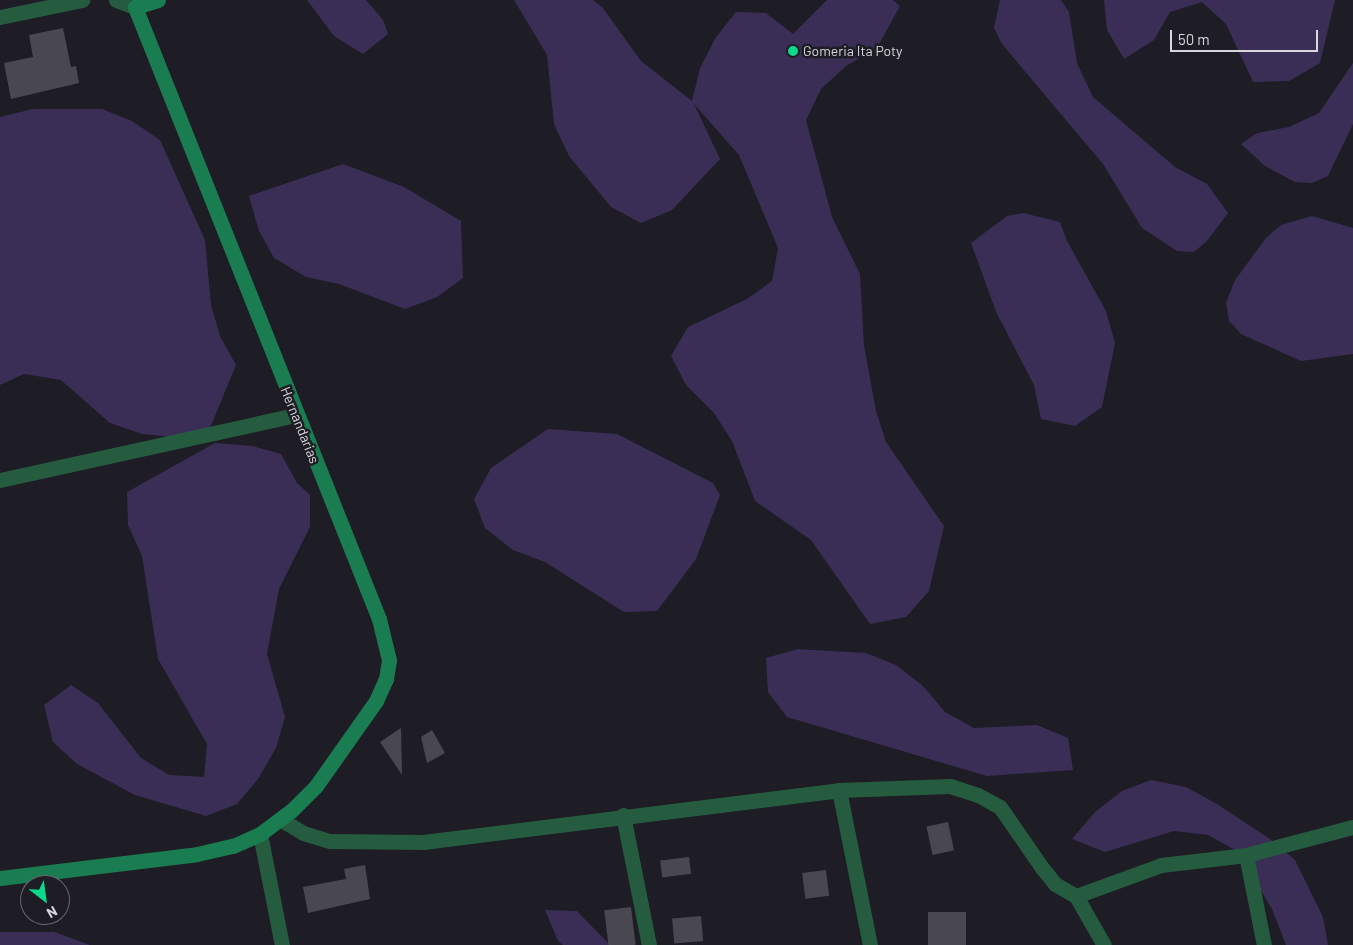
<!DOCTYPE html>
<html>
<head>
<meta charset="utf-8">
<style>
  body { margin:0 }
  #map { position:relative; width:1353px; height:945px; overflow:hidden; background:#1e1c24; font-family:Barlow,sans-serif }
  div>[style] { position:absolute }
  .green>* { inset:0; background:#3a2e56 }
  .building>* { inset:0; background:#494750; transform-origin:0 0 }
  .street>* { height:15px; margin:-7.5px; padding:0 7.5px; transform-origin:7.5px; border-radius:7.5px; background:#255b3f }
  .secondary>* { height:15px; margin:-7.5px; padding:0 7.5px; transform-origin:7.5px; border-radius:7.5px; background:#1a7d51 }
  .dots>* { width:14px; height:14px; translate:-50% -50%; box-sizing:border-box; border:2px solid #1e1c24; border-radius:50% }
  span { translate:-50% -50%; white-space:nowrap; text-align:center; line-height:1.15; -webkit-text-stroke:5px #1e1c24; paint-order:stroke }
  .poi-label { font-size:14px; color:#d8d7dd }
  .left { translate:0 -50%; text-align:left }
  .street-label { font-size:14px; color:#d8d7dd }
  .north { position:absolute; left:20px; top:875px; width:50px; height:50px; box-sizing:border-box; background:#1e1c24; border:1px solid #68676e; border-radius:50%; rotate:150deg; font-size:14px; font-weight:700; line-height:20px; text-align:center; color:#d8d7dd }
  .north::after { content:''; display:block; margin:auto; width:18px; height:22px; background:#0dd98a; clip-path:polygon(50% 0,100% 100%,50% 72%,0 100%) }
  .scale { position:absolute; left:1170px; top:30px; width:148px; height:22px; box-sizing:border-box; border:2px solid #d8d7dd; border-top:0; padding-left:6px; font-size:15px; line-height:18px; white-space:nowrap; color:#d8d7dd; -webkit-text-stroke:4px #1e1c24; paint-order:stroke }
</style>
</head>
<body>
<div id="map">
  <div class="green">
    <i style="clip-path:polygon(307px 0,366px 0,383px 20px,388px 34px,363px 54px,334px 36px)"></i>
    <i style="clip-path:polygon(514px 0,593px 0,603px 8px,641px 61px,692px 101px,700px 68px,716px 37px,736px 12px,766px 13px,793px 34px,827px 0,893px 0,900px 6px,877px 48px,846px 66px,821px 89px,806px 120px,832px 217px,860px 274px,864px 345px,876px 411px,886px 442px,944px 526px,929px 591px,906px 617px,870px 624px,811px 540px,755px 501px,732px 441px,714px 413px,686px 385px,671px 356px,688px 327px,747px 299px,772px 281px,778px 248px,739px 155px,694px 104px,720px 159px,672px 210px,641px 223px,611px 207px,569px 156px,554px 124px,547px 55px)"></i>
    <i style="clip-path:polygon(1000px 0,1061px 0,1069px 12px,1077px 63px,1093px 97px,1175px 167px,1207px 184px,1228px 213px,1207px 241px,1194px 252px,1177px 251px,1142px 228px,1103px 164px,1002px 44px,994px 28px)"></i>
    <i style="clip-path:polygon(1104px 0,1335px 0,1320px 63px,1289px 81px,1253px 82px,1226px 24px,1202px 2px,1170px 12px,1154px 40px,1124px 59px,1107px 30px)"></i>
    <i style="clip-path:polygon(1353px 63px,1353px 124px,1328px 176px,1312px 183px,1295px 182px,1265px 166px,1241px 144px,1257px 133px,1289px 127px,1319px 113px)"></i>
    <i style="clip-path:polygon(33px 109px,102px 109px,132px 121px,160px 140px,205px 240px,211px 305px,220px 336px,236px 365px,210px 428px,175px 437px,142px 434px,110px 423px,61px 380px,24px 374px,0 385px,0 117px)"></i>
    <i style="clip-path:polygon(343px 164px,404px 187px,461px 221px,463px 278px,437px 297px,405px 309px,339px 284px,306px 277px,274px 258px,259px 231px,249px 196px)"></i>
    <i style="clip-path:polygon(1023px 213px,1060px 222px,1067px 241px,1106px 311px,1115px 343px,1102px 407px,1075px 426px,1041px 419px,1034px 385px,997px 314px,971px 243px,1007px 216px)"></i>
    <i style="clip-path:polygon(1312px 216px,1353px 228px,1353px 354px,1301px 361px,1241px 334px,1229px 321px,1226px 303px,1235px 280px,1266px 238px,1281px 225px)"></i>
    <i style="clip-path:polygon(548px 429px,617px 434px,713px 483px,720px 495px,696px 559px,657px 611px,624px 612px,545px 562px,513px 550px,485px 528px,474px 499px,491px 468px)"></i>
    <i style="clip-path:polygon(215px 443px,252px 446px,281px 454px,297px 483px,310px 495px,310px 527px,279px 589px,267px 654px,285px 717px,276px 748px,258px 779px,237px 804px,206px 816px,135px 795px,77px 764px,53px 742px,44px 705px,71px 685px,98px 703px,141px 758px,169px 775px,204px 777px,207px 744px,158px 659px,142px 556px,128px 525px,127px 492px)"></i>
    <i style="clip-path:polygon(798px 649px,866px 653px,896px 665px,923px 686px,945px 712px,974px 728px,1037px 725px,1068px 738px,1073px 770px,987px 776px,787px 717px,768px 692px,766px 658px)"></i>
    <i style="clip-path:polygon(1151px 780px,1186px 787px,1217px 804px,1270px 839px,1295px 860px,1323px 917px,1328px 945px,1286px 945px,1272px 909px,1237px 851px,1208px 835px,1174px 831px,1105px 852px,1072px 839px,1095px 812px,1122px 791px)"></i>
    <i style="clip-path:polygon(545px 910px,577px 911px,610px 945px,563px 945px,558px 941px)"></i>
    <i style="clip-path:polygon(0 932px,54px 932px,90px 945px,0 945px)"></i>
  </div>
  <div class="building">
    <i style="clip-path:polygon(63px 28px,71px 67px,76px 66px,79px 83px,11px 99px,4px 63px,33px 57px,29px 35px)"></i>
    <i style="clip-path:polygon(401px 728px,402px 775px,380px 742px)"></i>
    <i style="clip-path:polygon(432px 730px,445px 753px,427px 763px,421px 737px)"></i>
    <i style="left:948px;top:822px;width:29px;height:22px;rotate:78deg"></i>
    <i style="left:689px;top:857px;width:17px;height:29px;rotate:83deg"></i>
    <i style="clip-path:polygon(365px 865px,370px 899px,308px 913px,303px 887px,346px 879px,344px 869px)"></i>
    <i style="left:826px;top:870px;width:26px;height:24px;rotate:83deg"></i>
    <i style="left:631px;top:907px;width:38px;height:27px;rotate:83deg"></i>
    <i style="left:966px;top:912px;width:33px;height:38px;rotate:90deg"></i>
    <i style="left:701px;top:916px;width:25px;height:29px;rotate:85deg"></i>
  </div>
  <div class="street">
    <i style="left:116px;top:0;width:20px;rotate:20deg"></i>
    <i style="left:0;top:17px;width:84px;rotate:-11.7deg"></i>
    <i style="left:0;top:480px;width:303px;rotate:-12.4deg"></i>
    <i style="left:839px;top:790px;width:158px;rotate:78.7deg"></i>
    <i style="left:623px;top:815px;width:133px;rotate:78.7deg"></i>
    <i style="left:280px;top:819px;width:27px;rotate:31deg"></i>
    <i style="left:303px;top:833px;width:28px;rotate:17deg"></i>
    <i style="left:330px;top:841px;width:93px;rotate:0.6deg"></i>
    <i style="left:423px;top:842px;width:419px;rotate:-7.1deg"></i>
    <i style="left:839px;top:790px;width:111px;rotate:-2.1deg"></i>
    <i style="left:950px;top:786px;width:29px;rotate:18deg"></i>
    <i style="left:978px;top:795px;width:25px;rotate:29deg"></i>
    <i style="left:1000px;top:807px;width:75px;rotate:55.3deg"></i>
    <i style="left:1043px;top:869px;width:19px;rotate:51deg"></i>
    <i style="left:1055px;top:884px;width:24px;rotate:30deg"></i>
    <i style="left:1076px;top:896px;width:56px;rotate:60.3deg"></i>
    <i style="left:260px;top:834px;width:113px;rotate:78.8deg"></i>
    <i style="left:1246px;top:855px;width:92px;rotate:78.7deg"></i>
    <i style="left:1076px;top:896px;width:90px;rotate:-20deg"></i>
    <i style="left:1161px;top:865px;width:86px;rotate:-6.7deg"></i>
    <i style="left:1246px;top:855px;width:111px;rotate:-14.7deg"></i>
  </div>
  <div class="secondary">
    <i style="left:0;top:878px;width:198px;rotate:-6.9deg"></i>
    <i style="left:197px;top:854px;width:37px;rotate:-13deg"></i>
    <i style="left:233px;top:846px;width:30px;rotate:-24deg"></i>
    <i style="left:260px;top:834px;width:40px;rotate:-37deg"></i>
    <i style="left:292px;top:810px;width:34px;rotate:-45deg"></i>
    <i style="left:316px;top:786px;width:104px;rotate:-54.8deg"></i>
    <i style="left:376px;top:701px;width:24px;rotate:-66deg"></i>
    <i style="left:386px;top:679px;width:19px;rotate:-81deg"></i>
    <i style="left:389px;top:660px;width:42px;rotate:-103.7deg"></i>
    <i style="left:379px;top:619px;width:659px;rotate:-111.74deg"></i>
    <i style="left:135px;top:7px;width:24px;rotate:-17deg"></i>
  </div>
  <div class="dots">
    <i style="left:793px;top:51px;background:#0dd98a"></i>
  </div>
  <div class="poi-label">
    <span class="left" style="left:803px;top:51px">Gomeria Ita Poty</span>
  </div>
  <div class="street-label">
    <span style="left:300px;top:425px;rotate:68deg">Hernandarias</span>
  </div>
  <div class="north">N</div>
  <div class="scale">50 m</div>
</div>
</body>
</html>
